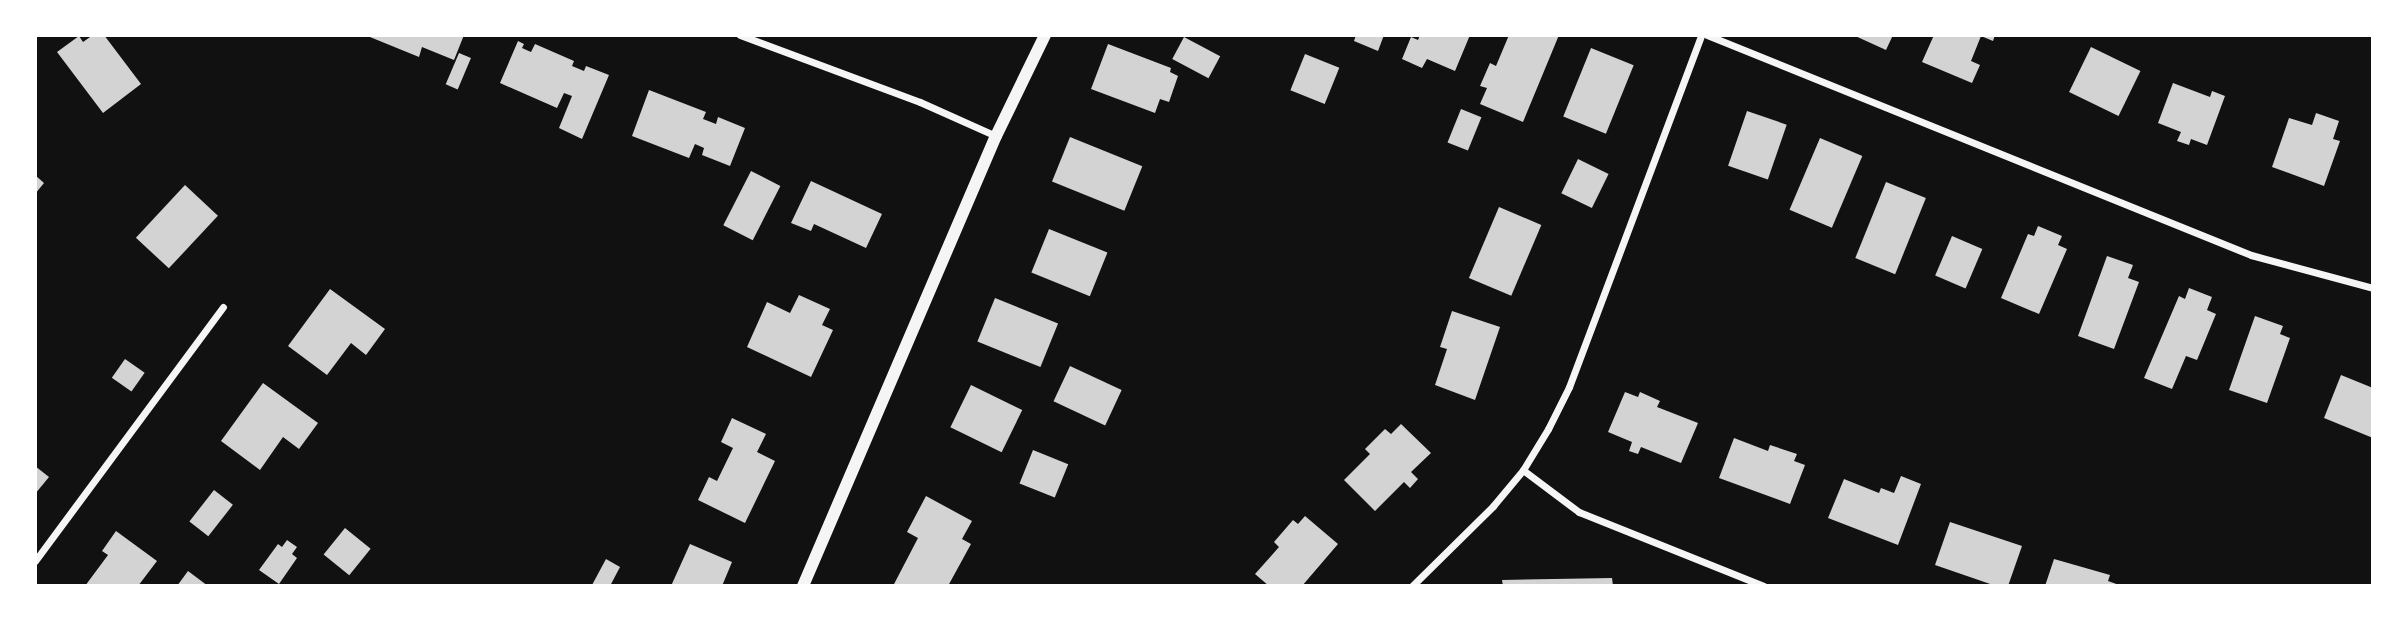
<!DOCTYPE html>
<html>
<head>
<meta charset="utf-8">
<style>
  body { margin:0 }
  #map { position:relative; width:2408px; height:621px; overflow:hidden; background:#111; font-family:Manrope,sans-serif }
  div>[style] { position:absolute }
  .building>* { inset:0; background:#d3d3d3; transform-origin:0 0 }
  .minor>* { height:7px; margin:-3.5px; padding:0 3.5px; transform-origin:3.5px; border-radius:3.5px; background:#f5f5f5 }
  .tertiary>* { height:12px; margin:-6px; padding:0 6px; transform-origin:6px; border-radius:6px; background:#f5f5f5 }
  span { translate:-50% -50%; white-space:nowrap; text-align:center; line-height:1.15; -webkit-text-stroke:7px #fff; paint-order:stroke }
  .frame { position:absolute; inset:0; border:37px solid #fff; pointer-events:none }
</style>
</head>
<body>
<div id="map">
  <div class="building">
    <i style="clip-path:polygon(93px 35px,104px 35px,141px 84px,103px 113px,57px 52px,79px 36px,83px 42px)"></i>
    <i style="clip-path:polygon(365px 35px,464px 35px,454px 60px,422px 47px,419px 57px)"></i>
    <i style="clip-path:polygon(1356px 35px,1384px 35px,1378px 51px,1354px 41px)"></i>
    <i style="clip-path:polygon(1420px 35px,1470px 35px,1455px 71px,1427px 59px,1422px 68px,1402px 59px,1411px 37px,1418px 40px)"></i>
    <i style="clip-path:polygon(1509px 35px,1559px 35px,1523px 122px,1480px 104px,1487px 88px,1480px 86px,1490px 63px,1496px 66px)"></i>
    <i style="clip-path:polygon(1853px 35px,1893px 35px,1886px 50px)"></i>
    <i style="clip-path:polygon(1934px 35px,1995px 35px,1993px 41px,1981px 36px,1971px 61px,1980px 65px,1972px 83px,1922px 62px)"></i>
    <i style="left:1184px;top:37px;width:41px;height:25px;rotate:28deg"></i>
    <i style="clip-path:polygon(518px 41px,524px 44px,522px 48px,531px 52px,535px 44px,574px 61px,572px 66px,584px 71px,586px 66px,609px 75px,582px 139px,559px 128px,572px 96px,564px 93px,557px 108px,500px 83px)"></i>
    <i style="clip-path:polygon(1108px 44px,1171px 68px,1170px 72px,1178px 76px,1169px 102px,1160px 99px,1155px 113px,1091px 89px)"></i>
    <i style="left:2091px;top:47px;width:55px;height:50px;rotate:26deg"></i>
    <i style="left:1591px;top:48px;width:46px;height:74px;rotate:22deg"></i>
    <i style="left:459px;top:53px;width:13px;height:34px;rotate:23deg"></i>
    <i style="left:1305px;top:54px;width:37px;height:39px;rotate:22deg"></i>
    <i style="clip-path:polygon(2173px 83px,2210px 97px,2212px 91px,2225px 96px,2207px 145px,2191px 139px,2189px 145px,2177px 141px,2181px 132px,2158px 123px)"></i>
    <i style="clip-path:polygon(649px 90px,706px 112px,703px 119px,716px 124px,718px 117px,745px 128px,730px 166px,702px 155px,704px 148px,695px 144px,689px 158px,632px 136px)"></i>
    <i style="left:1461px;top:109px;width:22px;height:36px;rotate:22deg"></i>
    <i style="left:1747px;top:111px;width:42px;height:58px;rotate:19deg"></i>
    <i style="clip-path:polygon(2316px 113px,2339px 121px,2333px 139px,2340px 141px,2324px 186px,2272px 167px,2289px 118px,2312px 125px)"></i>
    <i style="left:1070px;top:137px;width:78px;height:48px;rotate:22deg"></i>
    <i style="left:1820px;top:138px;width:46px;height:78px;rotate:23deg"></i>
    <i style="left:1578px;top:159px;width:34px;height:38px;rotate:26deg"></i>
    <i style="left:751px;top:171px;width:33px;height:61px;rotate:27deg"></i>
    <i style="clip-path:polygon(35px 175px,44px 183px,35px 194px)"></i>
    <i style="clip-path:polygon(811px 181px,882px 214px,866px 248px,814px 224px,811px 231px,791px 223px)"></i>
    <i style="left:1886px;top:182px;width:43px;height:82px;rotate:22deg"></i>
    <i style="left:185px;top:185px;width:45px;height:72px;rotate:43deg"></i>
    <i style="left:1499px;top:207px;width:46px;height:77px;rotate:23deg"></i>
    <i style="clip-path:polygon(2038px 226px,2062px 236px,2058px 245px,2067px 249px,2039px 314px,2001px 298px,2028px 234px,2034px 236px)"></i>
    <i style="left:1049px;top:229px;width:63px;height:47px;rotate:22deg"></i>
    <i style="left:1952px;top:236px;width:33px;height:43px;rotate:23deg"></i>
    <i style="clip-path:polygon(2107px 256px,2133px 265px,2128px 278px,2139px 282px,2114px 349px,2078px 336px)"></i>
    <i style="clip-path:polygon(2189px 288px,2212px 297px,2207px 310px,2216px 314px,2197px 360px,2186px 356px,2172px 389px,2144px 378px,2179px 296px,2185px 299px)"></i>
    <i style="clip-path:polygon(330px 289px,385px 329px,366px 355px,351px 343px,327px 375px,288px 346px)"></i>
    <i style="clip-path:polygon(799px 295px,830px 309px,822px 325px,833px 330px,811px 377px,747px 347px,767px 302px,790px 313px)"></i>
    <i style="left:995px;top:298px;width:68px;height:47px;rotate:22deg"></i>
    <i style="clip-path:polygon(1452px 311px,1500px 327px,1475px 400px,1435px 385px,1447px 349px,1440px 347px)"></i>
    <i style="clip-path:polygon(2255px 316px,2283px 326px,2280px 334px,2290px 338px,2267px 403px,2229px 390px)"></i>
    <i style="left:125px;top:359px;width:24px;height:23px;rotate:35deg"></i>
    <i style="left:1070px;top:366px;width:57px;height:39px;rotate:25deg"></i>
    <i style="clip-path:polygon(2341px 375px,2373px 388px,2373px 438px,2324px 418px)"></i>
    <i style="clip-path:polygon(263px 383px,318px 423px,299px 449px,283px 437px,260px 470px,221px 441px)"></i>
    <i style="left:971px;top:385px;width:57px;height:47px;rotate:26deg"></i>
    <i style="clip-path:polygon(1625px 392px,1638px 397px,1640px 392px,1660px 401px,1657px 407px,1698px 423px,1681px 463px,1641px 447px,1638px 454px,1629px 451px,1632px 442px,1608px 432px)"></i>
    <i style="clip-path:polygon(732px 418px,766px 434px,757px 452px,775px 461px,745px 523px,698px 500px,709px 477px,717px 481px,733px 448px,721px 442px)"></i>
    <i style="clip-path:polygon(1401px 424px,1431px 453px,1411px 472px,1418px 479px,1410px 488px,1404px 482px,1375px 511px,1344px 480px,1370px 454px,1365px 449px,1385px 429px,1391px 434px)"></i>
    <i style="clip-path:polygon(1734px 438px,1768px 451px,1770px 445px,1797px 454px,1794px 461px,1805px 465px,1790px 504px,1719px 478px)"></i>
    <i style="left:1033px;top:450px;width:38px;height:36px;rotate:22deg"></i>
    <i style="clip-path:polygon(35px 466px,49px 477px,35px 494px)"></i>
    <i style="clip-path:polygon(1901px 476px,1921px 484px,1898px 545px,1828px 518px,1844px 479px,1879px 493px,1881px 488px,1894px 493px)"></i>
    <i style="left:214px;top:490px;width:24px;height:40px;rotate:38deg"></i>
    <i style="clip-path:polygon(926px 496px,972px 521px,962px 539px,971px 544px,948px 586px,893px 586px,918px 538px,907px 532px)"></i>
    <i style="clip-path:polygon(1305px 516px,1338px 544px,1302px 586px,1269px 586px,1255px 574px,1279px 547px,1274px 542px,1293px 520px,1298px 524px)"></i>
    <i style="clip-path:polygon(1950px 522px,2022px 546px,2008px 586px,1996px 586px,1935px 565px)"></i>
    <i style="left:345px;top:528px;width:33px;height:34px;rotate:39deg"></i>
    <i style="clip-path:polygon(116px 531px,157px 561px,138px 586px,85px 586px,108px 555px,102px 551px)"></i>
    <i style="clip-path:polygon(287px 540px,297px 547px,292px 554px,297px 558px,279px 584px,259px 570px,278px 544px,282px 547px)"></i>
    <i style="clip-path:polygon(690px 544px,732px 562px,722px 586px,671px 586px)"></i>
    <i style="clip-path:polygon(606px 559px,620px 567px,610px 586px,594px 586px,592px 585px)"></i>
    <i style="clip-path:polygon(2054px 559px,2110px 575px,2108px 581px,2122px 586px,2045px 586px)"></i>
    <i style="clip-path:polygon(188px 571px,208px 586px,177px 586px)"></i>
    <i style="clip-path:polygon(1612px 578px,1613px 586px,1503px 586px,1502px 580px)"></i>
  </div>
  <div class="minor">
    <i style="left:740px;top:35px;width:192px;rotate:20.4deg"></i>
    <i style="left:920px;top:102px;width:83px;rotate:24.1deg"></i>
    <i style="left:1707px;top:35px;width:587px;rotate:22.02deg"></i>
    <i style="left:2251px;top:255px;width:126px;rotate:15.1deg"></i>
    <i style="left:1523px;top:470px;width:70px;rotate:36.9deg"></i>
    <i style="left:1579px;top:512px;width:199px;rotate:21.8deg"></i>
    <i style="left:35px;top:561px;width:316px;rotate:-53.5deg"></i>
    <i style="left:1412px;top:586px;width:114px;rotate:-44.6deg"></i>
    <i style="left:1493px;top:506px;width:47px;rotate:-50.2deg"></i>
    <i style="left:1523px;top:470px;width:48px;rotate:-58.6deg"></i>
    <i style="left:1548px;top:429px;width:47px;rotate:-63.4deg"></i>
    <i style="left:1569px;top:387px;width:376px;rotate:-69.4deg"></i>
  </div>
  <div class="tertiary">
    <i style="left:803px;top:586px;width:490px;rotate:-66.8deg"></i>
    <i style="left:996px;top:136px;width:112px;rotate:-64.1deg"></i>
  </div>
  <div class="frame"></div>
</div>
</body>
</html>
